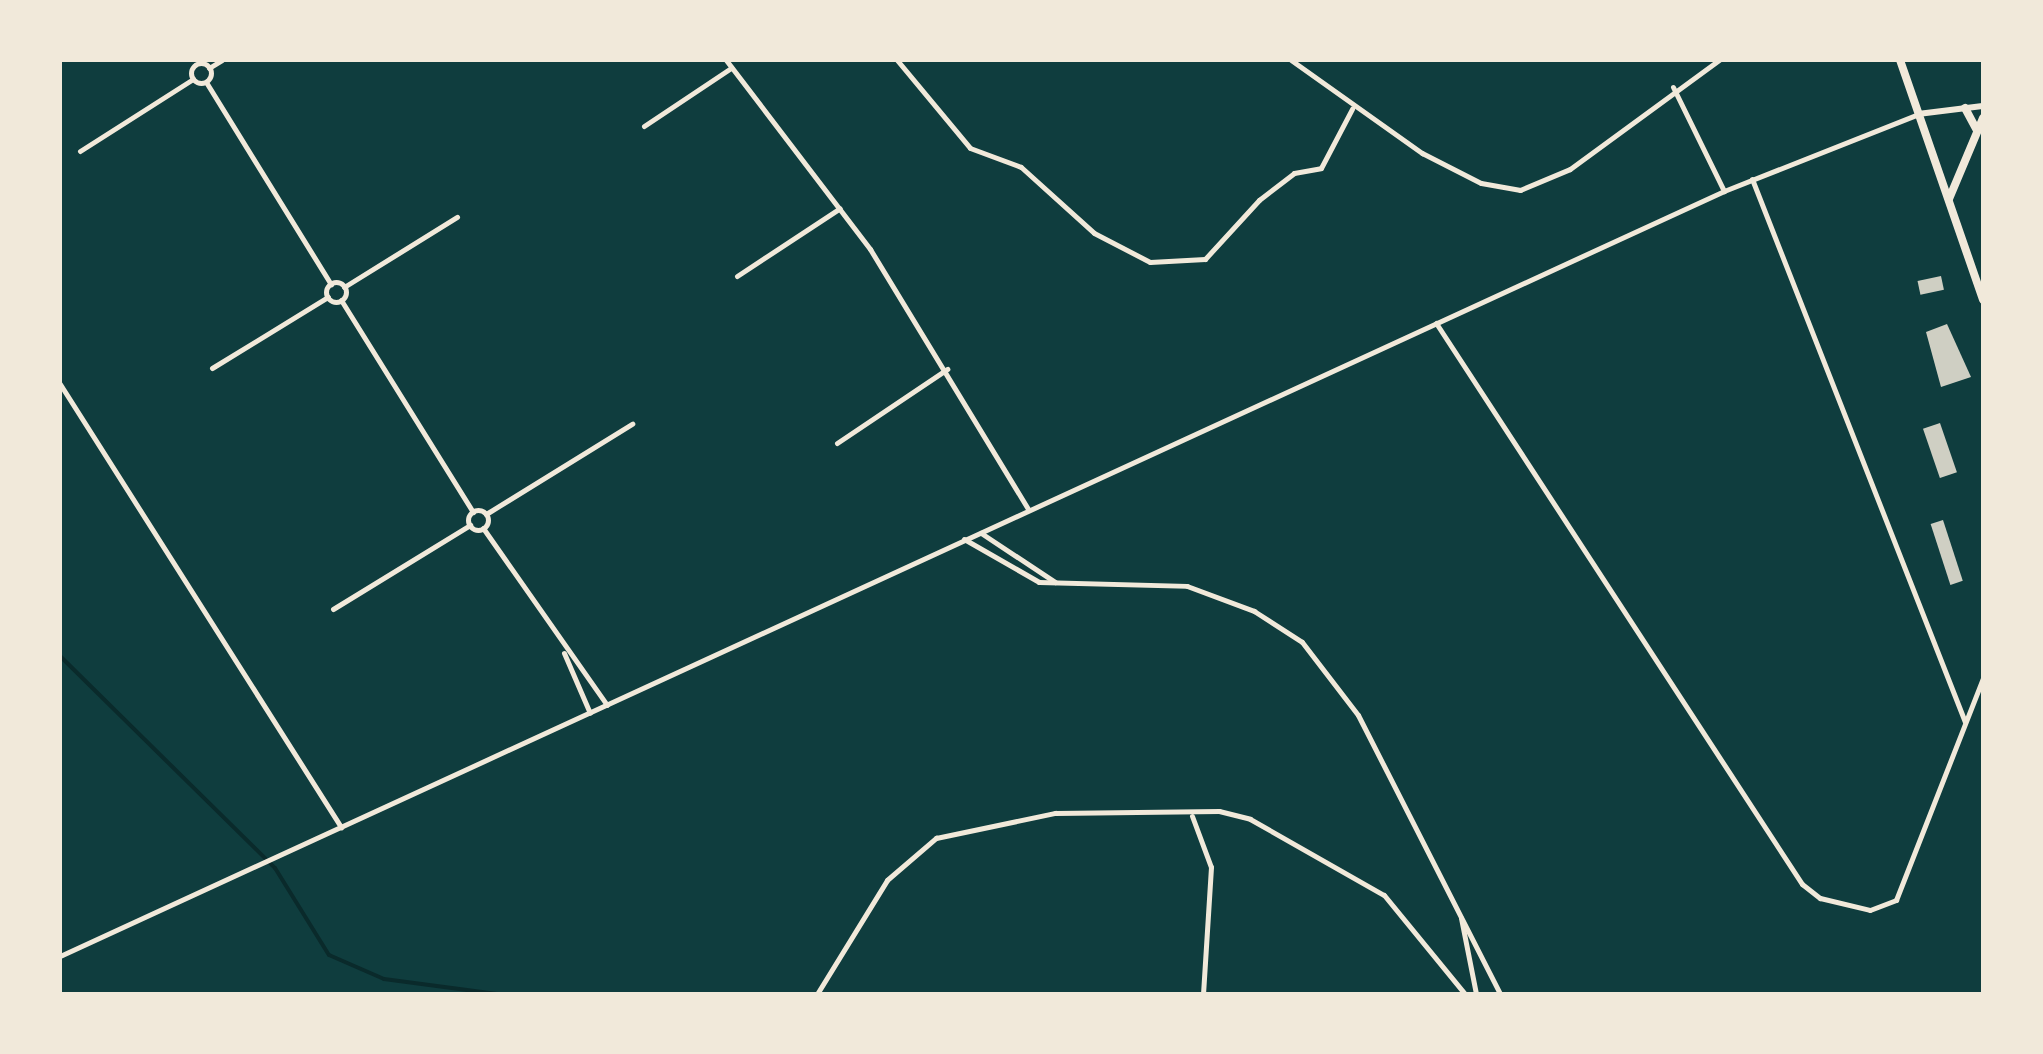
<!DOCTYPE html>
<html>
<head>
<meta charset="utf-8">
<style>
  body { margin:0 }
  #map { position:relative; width:2043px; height:1054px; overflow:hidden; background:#0f3d3e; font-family:"Titillium Web",sans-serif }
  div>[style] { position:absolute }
  .stream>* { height:4px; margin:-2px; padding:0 2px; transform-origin:2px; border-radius:2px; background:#0a2a2b }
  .building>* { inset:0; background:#cfcfc3; transform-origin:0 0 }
  .minor>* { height:5px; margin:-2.5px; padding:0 2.5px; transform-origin:2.5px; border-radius:2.5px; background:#f1e9da }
  .minor>.ring { margin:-2.5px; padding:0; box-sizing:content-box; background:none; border:5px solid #f1e9da; border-radius:50% }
  .tertiary>* { height:6px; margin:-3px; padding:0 3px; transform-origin:3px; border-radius:3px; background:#f1e9da }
  .secondary>* { height:8px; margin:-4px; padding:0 4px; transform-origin:4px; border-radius:4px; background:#f1e9da }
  span { translate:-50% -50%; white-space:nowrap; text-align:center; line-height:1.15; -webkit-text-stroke:8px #f1e9da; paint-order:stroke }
  .frame { position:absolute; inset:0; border:62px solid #f1e9da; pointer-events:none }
</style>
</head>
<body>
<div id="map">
  <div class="stream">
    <i style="left:60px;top:656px;width:302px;rotate:44.6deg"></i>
    <i style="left:275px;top:868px;width:102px;rotate:58.2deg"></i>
    <i style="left:329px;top:955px;width:60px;rotate:23.6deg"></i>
    <i style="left:384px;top:979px;width:114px;rotate:7.6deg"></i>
  </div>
  <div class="building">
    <i style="left:1941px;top:276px;width:14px;height:24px;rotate:78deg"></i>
    <i style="clip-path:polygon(1947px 324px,1971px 377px,1941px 387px,1926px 332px)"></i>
    <i style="left:1940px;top:423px;width:52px;height:18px;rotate:71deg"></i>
    <i style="left:1943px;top:520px;width:64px;height:13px;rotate:72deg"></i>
  </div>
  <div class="minor">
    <i style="left:726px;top:60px;width:238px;rotate:52.7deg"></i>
    <i style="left:870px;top:249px;width:304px;rotate:58.7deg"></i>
    <i style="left:897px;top:60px;width:114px;rotate:50.3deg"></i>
    <i style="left:970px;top:148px;width:54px;rotate:20.4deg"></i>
    <i style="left:1021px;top:167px;width:98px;rotate:42.1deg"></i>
    <i style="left:1094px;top:233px;width:63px;rotate:27.4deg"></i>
    <i style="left:1150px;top:262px;width:55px;rotate:-3.1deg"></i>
    <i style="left:1205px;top:259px;width:80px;rotate:-47.5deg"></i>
    <i style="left:1259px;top:200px;width:44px;rotate:-37.6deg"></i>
    <i style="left:1294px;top:173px;width:27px;rotate:-10deg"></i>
    <i style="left:1321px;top:168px;width:67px;rotate:-62.3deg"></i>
    <i style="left:1291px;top:60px;width:161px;rotate:35.4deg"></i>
    <i style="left:1422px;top:153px;width:66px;rotate:27deg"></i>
    <i style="left:1481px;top:183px;width:40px;rotate:10deg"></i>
    <i style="left:1520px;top:190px;width:54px;rotate:-22.8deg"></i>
    <i style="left:1570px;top:169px;width:185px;rotate:-36.2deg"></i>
    <i class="ring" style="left:191px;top:63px;width:15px;height:15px"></i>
    <i style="left:209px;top:68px;width:15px;rotate:-32deg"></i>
    <i style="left:206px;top:82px;width:238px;rotate:58.3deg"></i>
    <i style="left:1673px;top:87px;width:116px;rotate:63.9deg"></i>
    <i style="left:644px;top:126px;width:105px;rotate:-33.7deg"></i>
    <i style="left:80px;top:151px;width:134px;rotate:-32.5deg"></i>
    <i style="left:1752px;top:179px;width:583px;rotate:68.58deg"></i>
    <i style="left:737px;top:276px;width:123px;rotate:-33.4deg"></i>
    <i class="ring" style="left:326px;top:282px;width:15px;height:15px"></i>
    <i style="left:344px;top:287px;width:133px;rotate:-31.8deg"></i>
    <i style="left:341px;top:300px;width:250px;rotate:58.1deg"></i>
    <i style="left:1436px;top:323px;width:670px;rotate:56.88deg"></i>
    <i style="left:1802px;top:884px;width:23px;rotate:38deg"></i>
    <i style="left:1820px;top:898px;width:51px;rotate:13.5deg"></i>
    <i style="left:1870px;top:910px;width:28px;rotate:-21deg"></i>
    <i style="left:1896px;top:900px;width:238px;rotate:-68.6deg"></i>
    <i style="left:212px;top:368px;width:136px;rotate:-31.5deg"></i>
    <i style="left:60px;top:384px;width:525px;rotate:57.61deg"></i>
    <i style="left:837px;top:443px;width:133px;rotate:-33.9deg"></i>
    <i class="ring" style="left:468px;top:510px;width:15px;height:15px"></i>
    <i style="left:486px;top:514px;width:172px;rotate:-31.7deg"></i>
    <i style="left:483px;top:528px;width:216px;rotate:55deg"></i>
    <i style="left:981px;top:533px;width:89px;rotate:33.5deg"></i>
    <i style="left:964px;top:539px;width:86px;rotate:29.8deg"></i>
    <i style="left:1039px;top:582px;width:148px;rotate:1.5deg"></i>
    <i style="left:1187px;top:586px;width:72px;rotate:20.5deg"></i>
    <i style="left:1254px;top:611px;width:57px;rotate:32.9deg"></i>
    <i style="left:1302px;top:642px;width:92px;rotate:52.5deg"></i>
    <i style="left:1358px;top:715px;width:313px;rotate:63deg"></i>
    <i style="left:333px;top:609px;width:161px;rotate:-31.5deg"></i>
    <i style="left:564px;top:653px;width:65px;rotate:66.6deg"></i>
    <i style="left:1192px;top:816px;width:54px;rotate:69.6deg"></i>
    <i style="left:1211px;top:867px;width:127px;rotate:93.6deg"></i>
    <i style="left:1461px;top:918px;width:77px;rotate:78.8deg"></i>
    <i style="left:60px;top:956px;width:1831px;rotate:-24.69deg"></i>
    <i style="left:1724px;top:191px;width:209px;rotate:-21.6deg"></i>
    <i style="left:817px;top:994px;width:134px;rotate:-58.4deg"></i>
    <i style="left:887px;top:880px;width:65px;rotate:-40.6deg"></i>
    <i style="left:936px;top:838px;width:122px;rotate:-11.9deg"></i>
    <i style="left:1055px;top:813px;width:164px;rotate:-0.7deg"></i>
    <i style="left:1219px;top:811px;width:32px;rotate:14deg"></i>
    <i style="left:1250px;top:819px;width:154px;rotate:29.6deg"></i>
    <i style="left:1384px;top:895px;width:128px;rotate:50.7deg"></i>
  </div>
  <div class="tertiary">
    <i style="left:1918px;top:114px;width:65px;rotate:-7deg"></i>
  </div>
  <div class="secondary">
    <i style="left:1900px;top:60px;width:254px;rotate:70.9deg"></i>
    <i style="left:1965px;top:108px;width:24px;rotate:62deg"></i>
    <i style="left:1949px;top:199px;width:88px;rotate:-67.2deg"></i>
  </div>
  <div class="frame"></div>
</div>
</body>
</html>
